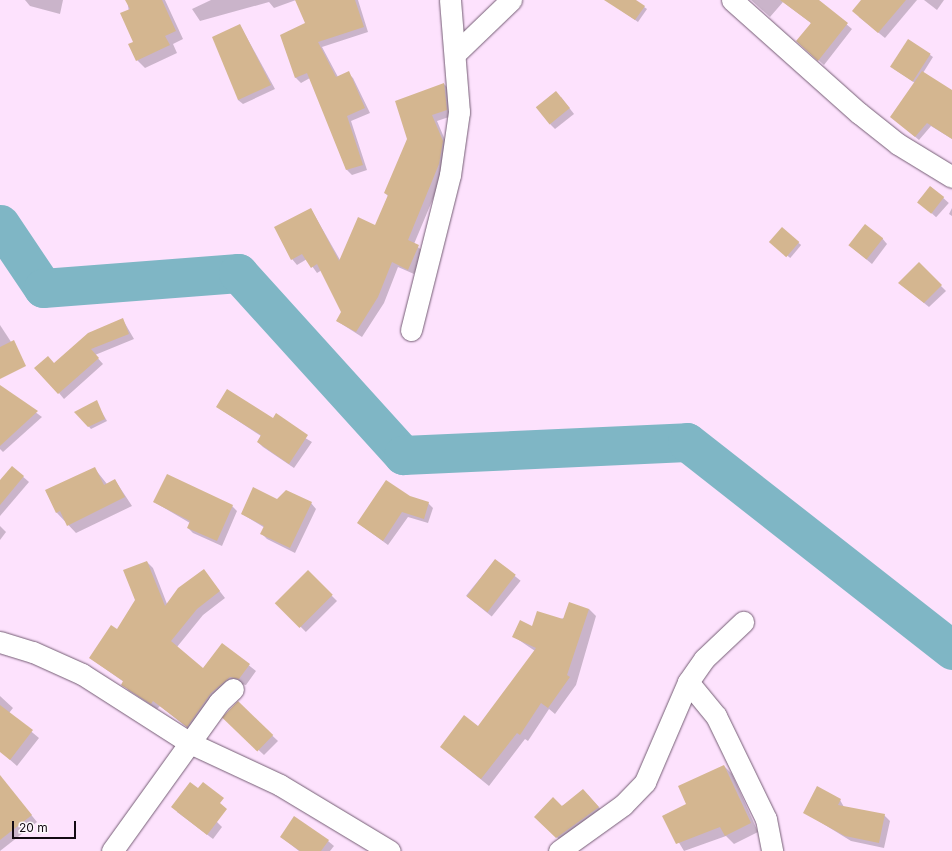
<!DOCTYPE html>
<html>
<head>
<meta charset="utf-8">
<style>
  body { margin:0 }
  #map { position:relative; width:952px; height:851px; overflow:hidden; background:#fde2fd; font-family:Inter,sans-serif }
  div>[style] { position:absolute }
  .shadow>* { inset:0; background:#0003; transform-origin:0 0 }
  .river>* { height:39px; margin:-19.5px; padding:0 19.5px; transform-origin:19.5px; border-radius:19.5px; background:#7fb6c5 }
  .building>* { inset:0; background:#d4b690; transform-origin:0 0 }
  .roads { filter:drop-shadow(0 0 1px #745d74) drop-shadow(0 0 1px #745d74) }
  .minor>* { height:21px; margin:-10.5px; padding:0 10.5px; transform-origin:10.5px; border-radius:10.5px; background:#fff }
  span { translate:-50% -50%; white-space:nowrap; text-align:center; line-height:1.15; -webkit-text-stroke:3px #fdf7fc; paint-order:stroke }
  .scale { position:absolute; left:12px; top:821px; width:64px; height:18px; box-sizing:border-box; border:2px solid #130a13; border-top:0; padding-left:5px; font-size:12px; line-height:14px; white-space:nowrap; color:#130a13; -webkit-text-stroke:3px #fdf7fc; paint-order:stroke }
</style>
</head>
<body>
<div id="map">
  <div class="shadow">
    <i style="clip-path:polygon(25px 0,63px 0,60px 14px,30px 6px)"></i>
    <i style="clip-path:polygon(127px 0,165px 0,183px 39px,173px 44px,177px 53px,145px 68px,137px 60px)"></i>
    <i style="clip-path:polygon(211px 0,296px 0,274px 8px,269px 2px,200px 21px,192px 9px)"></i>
    <i style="clip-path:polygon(296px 0,358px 0,368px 32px,322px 47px,338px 77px,348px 73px,353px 78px,370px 113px,351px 121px,367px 170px,352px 175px,347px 170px,310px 78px,301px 83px,296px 78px,281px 36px,307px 23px)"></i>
    <i style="clip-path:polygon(621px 0,634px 0,647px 9px,638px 22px,619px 9px)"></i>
    <i style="clip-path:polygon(751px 0,818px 0,852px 29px,824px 65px,803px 46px,811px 23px,783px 2px,770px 17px)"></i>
    <i style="clip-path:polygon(862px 0,917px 0,885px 38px,859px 17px)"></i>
    <i style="clip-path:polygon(924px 0,944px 0,937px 10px)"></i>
    <i style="clip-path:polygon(240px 25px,275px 89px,243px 104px,238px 100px)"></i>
    <i style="clip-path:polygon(909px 40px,933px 57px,923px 73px,952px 92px,952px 139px,931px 126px,919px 140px,891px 117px,915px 83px,894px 69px)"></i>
    <i style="clip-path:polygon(444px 84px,450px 90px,452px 116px,437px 121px,448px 147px,445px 170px,414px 244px,424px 252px,414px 274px,398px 267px,384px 303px,362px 337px,337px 321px,342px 312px,322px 270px,317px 273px,307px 259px,297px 265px,292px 259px,311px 209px,340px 260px,376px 226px,388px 196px,385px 193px)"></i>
    <i style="clip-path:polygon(561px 97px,574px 114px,555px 129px,550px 124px)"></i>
    <i style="left:931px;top:187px;width:24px;height:19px;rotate:42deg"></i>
    <i style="clip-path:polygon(952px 208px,952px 216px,949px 214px)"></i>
    <i style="left:782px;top:229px;width:25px;height:17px;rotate:40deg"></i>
    <i style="clip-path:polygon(882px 238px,887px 244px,872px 264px,850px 246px)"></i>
    <i style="clip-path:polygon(919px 264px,946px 291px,929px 307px,899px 283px)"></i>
    <i style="clip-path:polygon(123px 320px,134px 339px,95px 355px,103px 364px,64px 399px,59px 393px,54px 364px)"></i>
    <i style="clip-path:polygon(0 325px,17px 351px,0 368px)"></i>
    <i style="clip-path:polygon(8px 392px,42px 417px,3px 452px,0 449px,0 405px)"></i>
    <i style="clip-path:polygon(96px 402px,107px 421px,91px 429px,76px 412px)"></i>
    <i style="clip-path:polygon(217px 407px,273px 419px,312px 442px,294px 468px,263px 447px,258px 442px,261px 436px)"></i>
    <i style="clip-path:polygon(12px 467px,29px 482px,0 516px,0 481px)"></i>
    <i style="clip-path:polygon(95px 469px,107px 484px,115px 480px,132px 506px,76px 533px,57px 513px,46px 491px)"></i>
    <i style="clip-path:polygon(278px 501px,311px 503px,316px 509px,295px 553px,267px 539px,262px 534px,265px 528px,242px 514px)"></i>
    <i style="clip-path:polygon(154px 502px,232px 506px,237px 511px,222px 546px,193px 533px,188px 528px,190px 523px)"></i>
    <i style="clip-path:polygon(428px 503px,433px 508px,428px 523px,408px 517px,388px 545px,358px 523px)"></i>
    <i style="clip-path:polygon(0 526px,6px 532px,0 540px)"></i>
    <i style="left:495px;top:560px;width:33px;height:46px;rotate:39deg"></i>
    <i style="clip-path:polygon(147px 562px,153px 568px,167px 604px,204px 571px,225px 598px,203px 615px,177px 647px,203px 669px,222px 644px,256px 671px,246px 685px,236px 683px,193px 732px,160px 706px,157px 709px,128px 690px,124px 682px,90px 658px,117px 631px,136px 600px)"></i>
    <i style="left:308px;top:572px;width:41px;height:44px;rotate:45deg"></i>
    <i style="clip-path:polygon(589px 609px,596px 616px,576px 685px,555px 714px,549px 709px,528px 741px,525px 739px,489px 786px,441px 747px,478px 727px,535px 651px,513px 636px)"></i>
    <i style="clip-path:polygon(0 696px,13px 708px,9px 713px,39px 738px,17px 766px,0 751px)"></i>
    <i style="clip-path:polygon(238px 703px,278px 741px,264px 755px,229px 723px)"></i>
    <i style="clip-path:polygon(724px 766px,732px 774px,758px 832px,734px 844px,726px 836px,684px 851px,663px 816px,688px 804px)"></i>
    <i style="clip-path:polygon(7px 785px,37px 822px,0 851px,0 791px)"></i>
    <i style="clip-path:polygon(185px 790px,222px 827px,213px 839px,177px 812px)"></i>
    <i style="clip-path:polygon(588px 795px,603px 812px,562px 842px,535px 817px)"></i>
    <i style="clip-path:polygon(840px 800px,844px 807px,884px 815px,890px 821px,884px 848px,851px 841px,804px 812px)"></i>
    <i style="clip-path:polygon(281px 837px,328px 841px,334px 846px,330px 851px,299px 851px)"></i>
  </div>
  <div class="river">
    <i style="left:0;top:224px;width:77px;rotate:56.1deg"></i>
    <i style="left:43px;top:288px;width:196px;rotate:-4.4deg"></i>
    <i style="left:238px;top:273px;width:246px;rotate:47.8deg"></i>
    <i style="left:403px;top:455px;width:284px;rotate:-2.6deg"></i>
    <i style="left:687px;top:442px;width:337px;rotate:38.1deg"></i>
  </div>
  <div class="building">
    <i style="clip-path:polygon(125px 0,162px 0,176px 31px,165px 36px,170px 45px,136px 61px,128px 44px,133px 42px,120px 13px,130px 9px)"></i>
    <i style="clip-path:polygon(295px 0,355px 0,364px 27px,318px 42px,336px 77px,349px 71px,365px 108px,347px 116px,363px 165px,346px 170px,307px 73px,295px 78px,280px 35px,305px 23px)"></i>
    <i style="clip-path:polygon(604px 0,636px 0,645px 6px,635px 20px)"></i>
    <i style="clip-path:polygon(780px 0,819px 0,848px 23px,818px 61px,796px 41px,811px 23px)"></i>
    <i style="clip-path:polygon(861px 0,906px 0,878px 33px,852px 11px)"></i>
    <i style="clip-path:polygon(240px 24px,271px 85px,238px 100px,212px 37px)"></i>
    <i style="left:908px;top:39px;width:27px;height:33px;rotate:33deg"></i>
    <i style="clip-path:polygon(922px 71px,952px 90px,952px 139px,927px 123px,915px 137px,890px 117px)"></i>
    <i style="clip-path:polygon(444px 83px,447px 110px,432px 115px,443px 141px,439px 164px,408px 240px,419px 245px,408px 270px,392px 262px,378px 297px,356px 332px,336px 321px,341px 312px,317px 264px,311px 268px,302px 254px,291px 260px,274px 227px,311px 208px,339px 261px,358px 217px,375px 225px,388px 195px,384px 193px,407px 139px,395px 101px)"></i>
    <i style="left:556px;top:91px;width:22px;height:26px;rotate:51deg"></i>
    <i style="left:930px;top:186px;width:18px;height:21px;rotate:38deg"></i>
    <i style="left:865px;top:224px;width:23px;height:27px;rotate:38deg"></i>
    <i style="left:782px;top:227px;width:23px;height:20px;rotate:41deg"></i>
    <i style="clip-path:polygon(919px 262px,942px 285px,924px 303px,898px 283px)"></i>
    <i style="clip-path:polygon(123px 318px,129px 334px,91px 349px,99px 358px,58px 394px,34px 368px,48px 356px,54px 363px,88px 333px)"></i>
    <i style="clip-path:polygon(14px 340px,26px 366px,0 379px,0 347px)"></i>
    <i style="clip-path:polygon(0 385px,38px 411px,0 446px)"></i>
    <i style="clip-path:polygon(227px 389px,273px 418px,276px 413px,308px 435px,289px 464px,257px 442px,261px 435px,216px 407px)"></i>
    <i style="clip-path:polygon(97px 400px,105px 419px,88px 427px,74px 412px)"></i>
    <i style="clip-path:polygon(12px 466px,24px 476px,0 505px,0 480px)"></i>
    <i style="clip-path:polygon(95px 467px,104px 485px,115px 479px,125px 497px,67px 526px,60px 511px,56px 513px,45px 490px)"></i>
    <i style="clip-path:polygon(167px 474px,233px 505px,217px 541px,187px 528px,190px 521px,153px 502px)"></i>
    <i style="clip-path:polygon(386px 480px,410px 496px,429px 502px,424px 519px,402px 512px,383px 541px,357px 523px)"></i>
    <i style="clip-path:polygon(253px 487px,277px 499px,286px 490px,312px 502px,290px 548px,260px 534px,264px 526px,241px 514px)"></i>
    <i style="left:495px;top:559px;width:26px;height:47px;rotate:37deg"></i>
    <i style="clip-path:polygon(147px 561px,165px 606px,178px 588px,204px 569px,220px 591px,197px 609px,171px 641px,203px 668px,222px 643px,250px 664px,239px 679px,230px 677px,211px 693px,187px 727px,153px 701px,151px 704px,121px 685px,123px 681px,89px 658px,111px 625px,117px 629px,135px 600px,123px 570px)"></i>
    <i style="left:308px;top:570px;width:35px;height:47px;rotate:45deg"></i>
    <i style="clip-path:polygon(569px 602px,589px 609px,567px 675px,570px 677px,548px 708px,541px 703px,520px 735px,517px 733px,481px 779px,440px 747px,464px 715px,478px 726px,536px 648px,512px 637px,520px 620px,532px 626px,537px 611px,563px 619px)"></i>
    <i style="left:238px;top:701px;width:49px;height:23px;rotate:44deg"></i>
    <i style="clip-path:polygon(0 705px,33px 730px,10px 760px,0 752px)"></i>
    <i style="clip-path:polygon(724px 765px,751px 823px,725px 836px,720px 827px,676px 844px,662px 816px,686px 804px,678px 786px)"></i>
    <i style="clip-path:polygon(0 775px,32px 815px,0 840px)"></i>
    <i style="clip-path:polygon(190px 782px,198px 788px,203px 782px,224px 798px,220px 803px,227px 809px,207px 835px,171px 807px)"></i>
    <i style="clip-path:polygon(817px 786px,841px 799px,838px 805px,885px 814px,879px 843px,845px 836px,803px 813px)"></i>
    <i style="clip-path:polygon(583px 789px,599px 807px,556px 838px,534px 817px,553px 797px,562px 806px)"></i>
    <i style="clip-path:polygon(294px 816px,329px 840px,321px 851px,300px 851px,280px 837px)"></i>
  </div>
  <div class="roads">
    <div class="minor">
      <i style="left:732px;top:0;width:170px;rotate:41.7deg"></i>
      <i style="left:859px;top:113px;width:50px;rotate:38.5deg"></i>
      <i style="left:898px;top:144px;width:63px;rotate:31.4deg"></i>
      <i style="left:457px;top:52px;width:75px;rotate:-43.9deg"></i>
      <i style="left:411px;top:330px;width:160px;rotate:-75.9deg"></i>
      <i style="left:450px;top:175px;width:64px;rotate:-81.9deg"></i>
      <i style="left:459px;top:112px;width:112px;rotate:-94.6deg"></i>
      <i style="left:0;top:642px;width:34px;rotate:17deg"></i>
      <i style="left:33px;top:652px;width:54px;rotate:24.2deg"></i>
      <i style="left:82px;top:674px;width:128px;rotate:32.6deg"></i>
      <i style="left:190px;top:743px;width:99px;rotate:25deg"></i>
      <i style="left:280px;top:785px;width:128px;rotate:31deg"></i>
      <i style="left:688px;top:682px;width:44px;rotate:50.5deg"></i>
      <i style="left:716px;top:716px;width:114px;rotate:64.1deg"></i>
      <i style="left:766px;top:819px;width:33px;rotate:79deg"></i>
      <i style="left:112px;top:851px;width:183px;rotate:-54.3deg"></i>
      <i style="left:219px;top:702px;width:19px;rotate:-43deg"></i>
      <i style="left:559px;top:851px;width:79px;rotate:-35.7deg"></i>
      <i style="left:623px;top:805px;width:32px;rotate:-46deg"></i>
      <i style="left:645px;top:782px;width:109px;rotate:-66.7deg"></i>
      <i style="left:688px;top:682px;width:28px;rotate:-55deg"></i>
      <i style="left:704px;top:659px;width:54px;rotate:-43.5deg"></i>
    </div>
  </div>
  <div class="scale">20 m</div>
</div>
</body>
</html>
